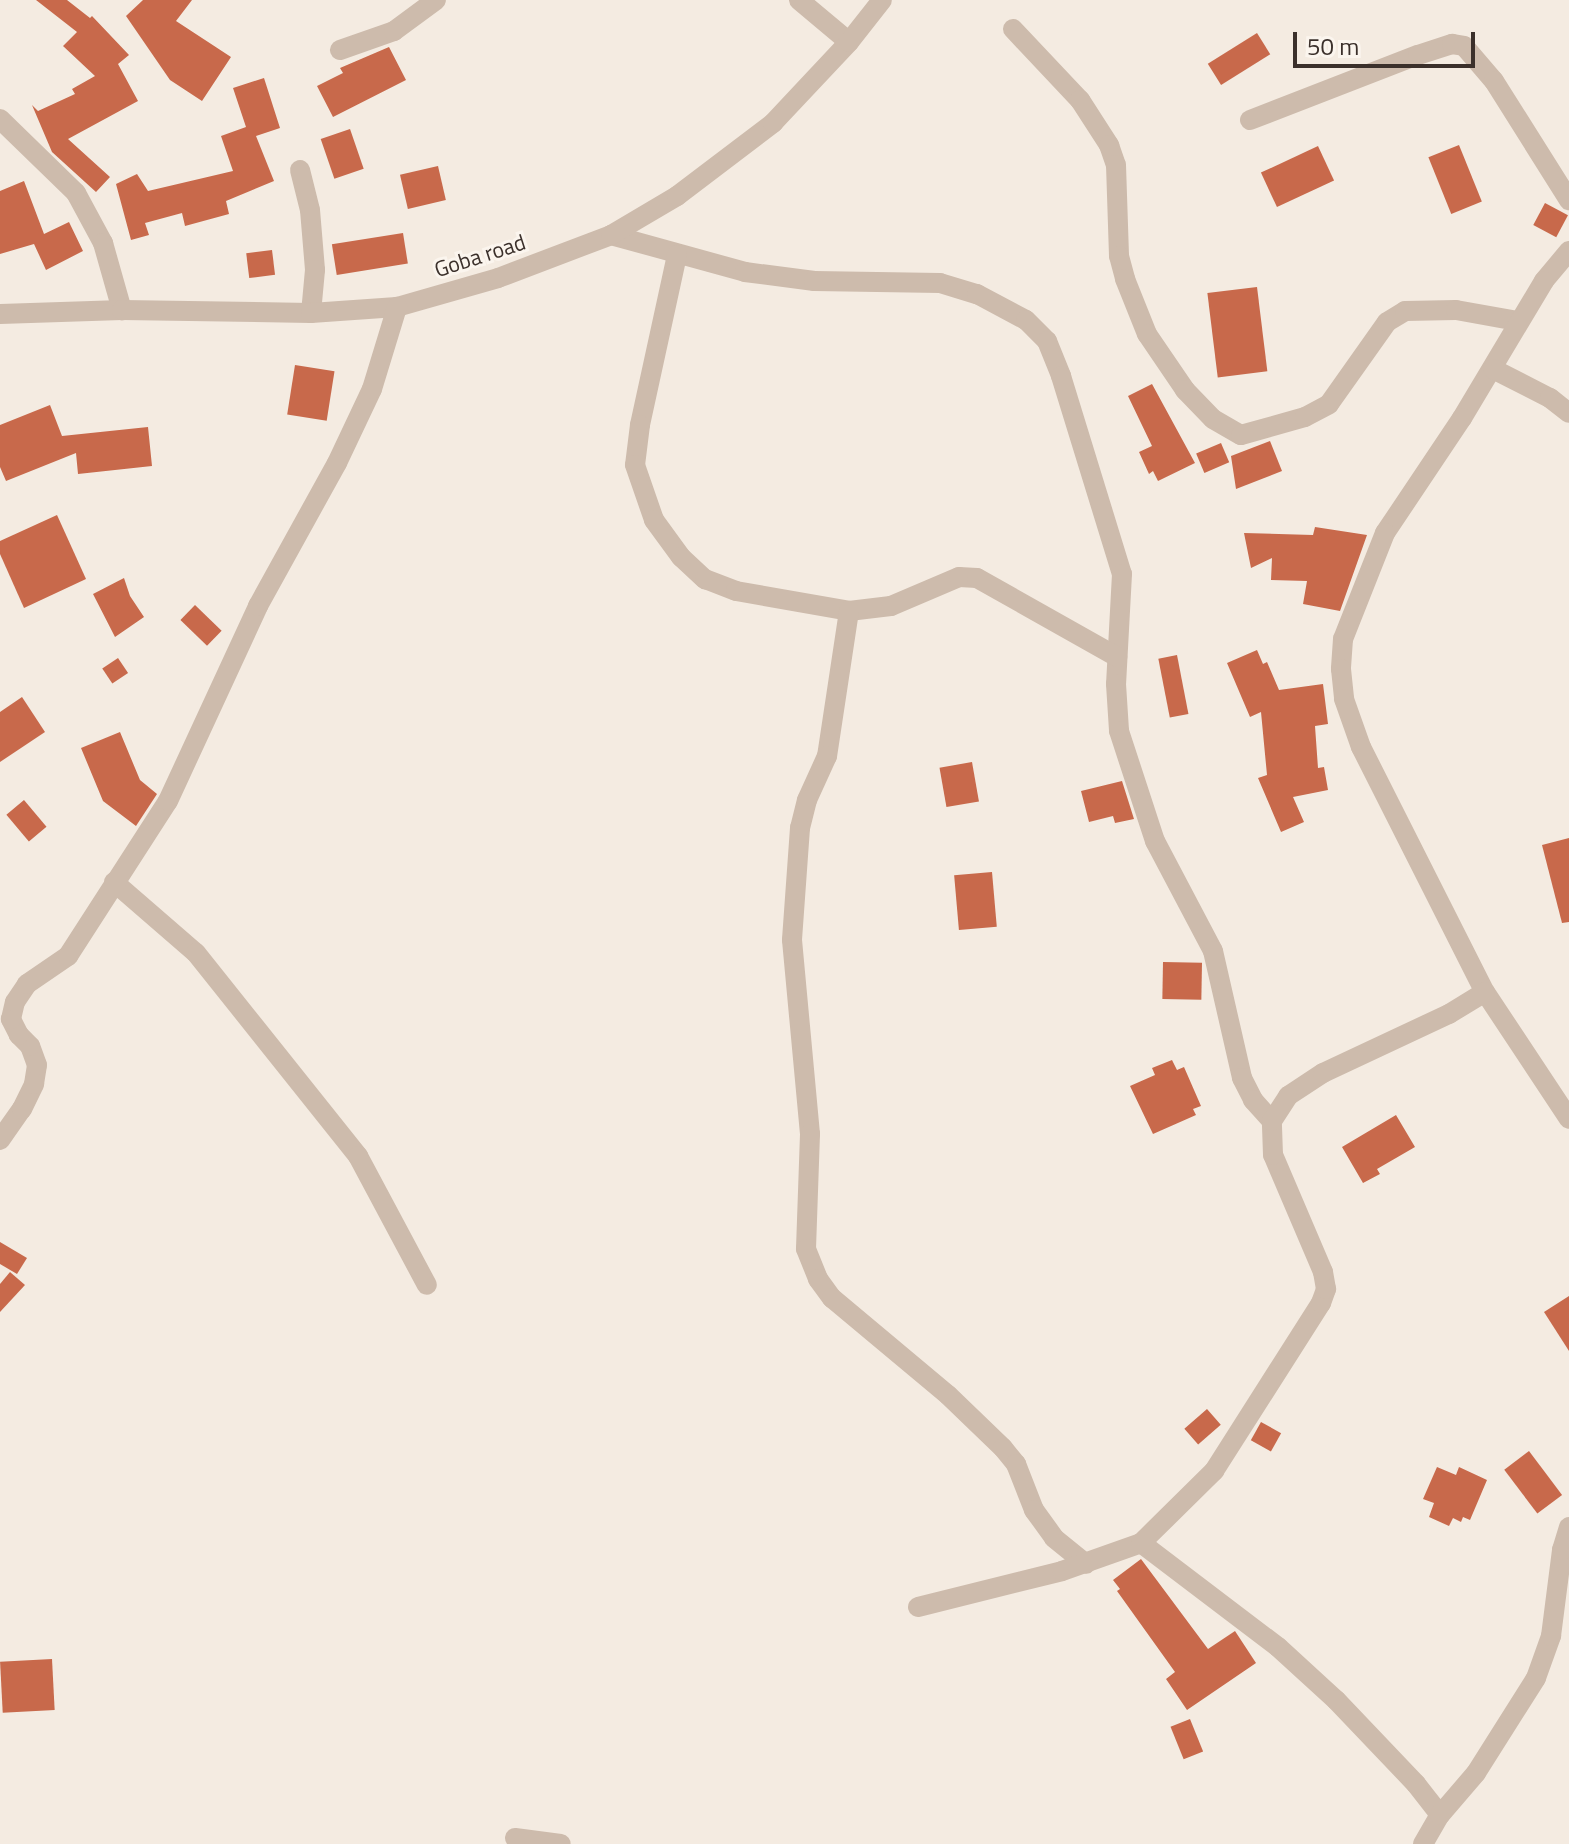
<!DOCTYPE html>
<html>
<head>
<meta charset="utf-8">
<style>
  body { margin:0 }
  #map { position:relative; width:1569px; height:1844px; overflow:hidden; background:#f4ebe1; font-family:"Titillium Web",sans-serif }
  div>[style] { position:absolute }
  .building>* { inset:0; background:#c8694b; transform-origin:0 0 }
  .minor>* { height:20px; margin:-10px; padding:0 10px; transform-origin:10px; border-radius:10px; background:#cdbbac }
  span { translate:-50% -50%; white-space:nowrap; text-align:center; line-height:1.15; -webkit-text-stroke:6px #fbf5ee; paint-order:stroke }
  .street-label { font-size:22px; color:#3b302b }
  .scale { position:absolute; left:1293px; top:32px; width:182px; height:36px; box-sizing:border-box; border:4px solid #3b302b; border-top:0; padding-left:10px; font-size:24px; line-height:28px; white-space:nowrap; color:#3b302b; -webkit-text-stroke:6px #fbf5ee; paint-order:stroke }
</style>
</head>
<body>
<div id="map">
  <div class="building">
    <i style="clip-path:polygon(36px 0,67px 0,90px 18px,92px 16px,129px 55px,118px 64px,138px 101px,68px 139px,110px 177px,96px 192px,52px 152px,32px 105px,38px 111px,75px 94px,72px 89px,95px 76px,63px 46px,77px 32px)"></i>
    <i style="clip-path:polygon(143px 0,192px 0,176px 21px,231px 57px,202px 101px,170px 80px,126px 16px)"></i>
    <i style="left:1257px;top:33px;width:25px;height:58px;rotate:58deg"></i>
    <i style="clip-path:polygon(389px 47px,406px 80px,333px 117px,317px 86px,343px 73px,340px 68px)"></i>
    <i style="clip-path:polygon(264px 78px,280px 128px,256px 136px,274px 181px,226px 201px,229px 214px,185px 226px,182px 213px,145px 223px,149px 235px,131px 240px,116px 184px,137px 174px,148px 191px,233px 171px,221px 136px,246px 127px,233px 88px)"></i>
    <i style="left:350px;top:129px;width:42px;height:31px;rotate:71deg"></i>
    <i style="left:1459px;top:145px;width:61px;height:33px;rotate:68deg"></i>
    <i style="left:1318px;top:146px;width:38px;height:63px;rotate:65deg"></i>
    <i style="left:438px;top:166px;width:35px;height:39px;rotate:77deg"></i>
    <i style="clip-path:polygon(24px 181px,44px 234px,69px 222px,83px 251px,46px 270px,34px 244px,0 254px,0 191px)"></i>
    <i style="left:1545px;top:203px;width:26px;height:25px;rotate:28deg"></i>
    <i style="left:403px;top:233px;width:31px;height:72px;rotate:81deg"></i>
    <i style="left:272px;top:250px;width:25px;height:26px;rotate:83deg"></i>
    <i style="left:1257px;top:287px;width:85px;height:50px;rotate:83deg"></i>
    <i style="left:295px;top:365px;width:40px;height:50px;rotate:9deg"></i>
    <i style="clip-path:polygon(1152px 384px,1195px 463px,1158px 481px,1153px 471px,1149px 474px,1139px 452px,1152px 446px,1128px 396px)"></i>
    <i style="clip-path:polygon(50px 405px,62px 436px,148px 427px,152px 466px,78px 474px,76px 453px,6px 481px,0 467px,0 425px)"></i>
    <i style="clip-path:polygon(1270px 441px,1282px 471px,1236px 489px,1231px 456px)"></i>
    <i style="left:1221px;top:443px;width:21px;height:27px;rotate:67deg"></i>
    <i style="clip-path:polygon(57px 515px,86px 579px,24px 608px,0 554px,0 541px)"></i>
    <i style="clip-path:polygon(1315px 527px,1367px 535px,1340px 611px,1303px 604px,1307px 581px,1271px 580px,1272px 558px,1251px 568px,1244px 533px,1313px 535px)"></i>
    <i style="clip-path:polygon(124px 578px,130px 596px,144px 617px,115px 637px,93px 594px)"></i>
    <i style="left:195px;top:605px;width:37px;height:21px;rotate:44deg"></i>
    <i style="clip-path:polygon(1257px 650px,1263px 664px,1267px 662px,1279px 690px,1323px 684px,1328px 724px,1315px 726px,1318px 768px,1324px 767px,1328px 790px,1293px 797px,1304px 822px,1281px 832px,1258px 778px,1267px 775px,1261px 712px,1250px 717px,1227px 663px)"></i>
    <i style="left:1177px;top:655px;width:60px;height:19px;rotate:79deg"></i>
    <i style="left:118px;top:658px;width:18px;height:19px;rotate:56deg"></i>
    <i style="clip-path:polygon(22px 697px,45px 732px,0 762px,0 712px)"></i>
    <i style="clip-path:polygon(120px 732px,140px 780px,157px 794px,136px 826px,103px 801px,81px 748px)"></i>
    <i style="left:972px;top:762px;width:40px;height:33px;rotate:80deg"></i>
    <i style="clip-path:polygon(1122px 781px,1134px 819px,1115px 823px,1113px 816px,1089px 822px,1081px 791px)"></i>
    <i style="left:24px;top:800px;width:35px;height:23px;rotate:50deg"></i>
    <i style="clip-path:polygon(1569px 838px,1569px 922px,1562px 923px,1542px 845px)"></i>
    <i style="left:992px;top:872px;width:55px;height:38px;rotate:85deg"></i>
    <i style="left:1163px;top:962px;width:39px;height:37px;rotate:1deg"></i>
    <i style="clip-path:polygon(1172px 1060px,1177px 1070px,1184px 1067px,1201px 1106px,1193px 1109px,1196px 1115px,1153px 1134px,1130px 1086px,1155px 1075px,1152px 1068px)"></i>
    <i style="clip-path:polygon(1396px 1115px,1415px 1147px,1377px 1169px,1380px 1174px,1363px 1183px,1342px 1147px)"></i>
    <i style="clip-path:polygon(0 1242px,27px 1258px,17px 1274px,0 1264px)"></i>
    <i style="clip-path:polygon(10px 1272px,25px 1285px,0 1312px,0 1284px)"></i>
    <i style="clip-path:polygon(1569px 1296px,1569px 1351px,1544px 1312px)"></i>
    <i style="left:1207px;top:1409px;width:21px;height:30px;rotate:49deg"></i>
    <i style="left:1261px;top:1422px;width:23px;height:21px;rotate:29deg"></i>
    <i style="left:1529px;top:1451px;width:55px;height:31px;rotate:53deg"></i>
    <i style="clip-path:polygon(1437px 1467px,1456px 1475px,1459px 1467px,1487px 1480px,1470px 1520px,1463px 1517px,1461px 1522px,1453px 1518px,1449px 1526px,1429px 1517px,1434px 1503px,1423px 1499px)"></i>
    <i style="clip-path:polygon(1141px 1559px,1208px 1649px,1235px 1631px,1256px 1663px,1187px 1710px,1166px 1679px,1175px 1672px,1117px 1591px,1120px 1589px,1113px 1580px)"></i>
    <i style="left:52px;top:1659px;width:51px;height:52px;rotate:87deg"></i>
    <i style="left:1190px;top:1719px;width:35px;height:21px;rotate:68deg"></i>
  </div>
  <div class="minor">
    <i style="left:799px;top:0;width:65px;rotate:40deg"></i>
    <i style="left:1013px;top:29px;width:98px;rotate:46.7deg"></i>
    <i style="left:1080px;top:100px;width:54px;rotate:57.2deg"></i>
    <i style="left:1109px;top:145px;width:21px;rotate:71deg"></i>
    <i style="left:1116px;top:165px;width:91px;rotate:88.1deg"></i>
    <i style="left:1119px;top:256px;width:24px;rotate:75deg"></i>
    <i style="left:1125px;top:279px;width:59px;rotate:68.2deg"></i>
    <i style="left:1147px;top:334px;width:68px;rotate:55.8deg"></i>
    <i style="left:1185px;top:390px;width:40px;rotate:46deg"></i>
    <i style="left:1213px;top:419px;width:32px;rotate:30deg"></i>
    <i style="left:1241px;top:435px;width:66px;rotate:-15.7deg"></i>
    <i style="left:1305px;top:417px;width:27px;rotate:-28deg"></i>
    <i style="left:1329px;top:404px;width:100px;rotate:-54.7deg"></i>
    <i style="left:1387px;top:322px;width:21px;rotate:-31deg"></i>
    <i style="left:1405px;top:311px;width:51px;rotate:-1.1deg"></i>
    <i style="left:1456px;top:310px;width:63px;rotate:10.1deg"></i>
    <i style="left:340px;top:50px;width:57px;rotate:-19.4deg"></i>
    <i style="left:394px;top:31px;width:52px;rotate:-36.4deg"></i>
    <i style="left:0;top:119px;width:106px;rotate:44.2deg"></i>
    <i style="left:76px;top:193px;width:57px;rotate:61.6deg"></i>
    <i style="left:103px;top:243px;width:70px;rotate:74.2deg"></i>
    <i style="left:1250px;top:120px;width:180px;rotate:-21.2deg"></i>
    <i style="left:1418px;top:55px;width:36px;rotate:-18deg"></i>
    <i style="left:1452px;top:44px;width:12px;rotate:9deg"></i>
    <i style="left:1464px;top:46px;width:46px;rotate:49.4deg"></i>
    <i style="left:1494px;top:81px;width:141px;rotate:57.8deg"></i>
    <i style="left:300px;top:170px;width:41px;rotate:76deg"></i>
    <i style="left:310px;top:210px;width:60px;rotate:85.2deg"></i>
    <i style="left:315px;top:270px;width:43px;rotate:95.3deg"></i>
    <i style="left:611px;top:235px;width:139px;rotate:15.4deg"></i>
    <i style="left:745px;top:272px;width:70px;rotate:7.4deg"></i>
    <i style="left:814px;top:281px;width:126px;rotate:0.9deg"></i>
    <i style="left:940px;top:283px;width:39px;rotate:17deg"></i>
    <i style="left:977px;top:294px;width:55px;rotate:28deg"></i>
    <i style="left:1026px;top:320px;width:30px;rotate:45deg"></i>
    <i style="left:1047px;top:341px;width:38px;rotate:68deg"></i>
    <i style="left:1061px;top:376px;width:207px;rotate:72.9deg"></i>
    <i style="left:1122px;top:574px;width:110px;rotate:93.1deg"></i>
    <i style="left:1116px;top:684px;width:47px;rotate:86.3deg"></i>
    <i style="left:1119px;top:731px;width:116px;rotate:71.9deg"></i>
    <i style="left:1155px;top:841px;width:124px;rotate:62.2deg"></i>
    <i style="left:1213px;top:951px;width:130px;rotate:77.1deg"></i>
    <i style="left:1242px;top:1078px;width:25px;rotate:63deg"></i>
    <i style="left:1253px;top:1100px;width:28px;rotate:48deg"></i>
    <i style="left:1569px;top:251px;width:39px;rotate:130deg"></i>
    <i style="left:1544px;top:281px;width:160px;rotate:120.9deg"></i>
    <i style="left:1462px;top:418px;width:138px;rotate:123.8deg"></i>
    <i style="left:1385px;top:533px;width:114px;rotate:111.6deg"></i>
    <i style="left:1343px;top:639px;width:30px;rotate:94deg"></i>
    <i style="left:1341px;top:669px;width:30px;rotate:84deg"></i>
    <i style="left:1344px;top:699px;width:51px;rotate:70.5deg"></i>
    <i style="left:1361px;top:747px;width:275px;rotate:63.2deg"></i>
    <i style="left:1485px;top:992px;width:152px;rotate:56.5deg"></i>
    <i style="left:677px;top:255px;width:174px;rotate:102.3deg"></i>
    <i style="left:640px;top:425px;width:40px;rotate:97.1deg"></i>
    <i style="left:635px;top:465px;width:58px;rotate:70.9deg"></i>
    <i style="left:654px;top:520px;width:46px;rotate:53.9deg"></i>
    <i style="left:681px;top:557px;width:33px;rotate:43deg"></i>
    <i style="left:705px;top:579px;width:33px;rotate:21deg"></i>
    <i style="left:736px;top:591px;width:115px;rotate:10deg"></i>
    <i style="left:849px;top:611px;width:42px;rotate:-6.8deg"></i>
    <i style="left:891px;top:606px;width:74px;rotate:-23.1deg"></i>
    <i style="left:959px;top:577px;width:18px;rotate:3deg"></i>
    <i style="left:977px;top:578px;width:161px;rotate:29.4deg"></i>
    <i style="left:0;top:314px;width:122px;rotate:-1.9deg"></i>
    <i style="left:122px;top:310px;width:189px;rotate:0.9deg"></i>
    <i style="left:311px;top:313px;width:86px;rotate:-4deg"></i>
    <i style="left:397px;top:307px;width:105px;rotate:-16deg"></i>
    <i style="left:498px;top:278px;width:121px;rotate:-20.8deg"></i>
    <i style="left:611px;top:235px;width:77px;rotate:-30.6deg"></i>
    <i style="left:677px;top:196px;width:121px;rotate:-37.2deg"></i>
    <i style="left:773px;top:123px;width:111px;rotate:-46.8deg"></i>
    <i style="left:849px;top:42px;width:53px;rotate:-51.8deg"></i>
    <i style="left:1493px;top:369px;width:64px;rotate:27deg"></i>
    <i style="left:1550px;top:398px;width:24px;rotate:38deg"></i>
    <i style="left:849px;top:611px;width:147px;rotate:98.6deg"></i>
    <i style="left:827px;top:756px;width:48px;rotate:114.4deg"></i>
    <i style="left:807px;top:800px;width:29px;rotate:104deg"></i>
    <i style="left:800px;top:828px;width:112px;rotate:94.1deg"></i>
    <i style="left:792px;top:940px;width:195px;rotate:84.7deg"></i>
    <i style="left:810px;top:1134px;width:115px;rotate:92deg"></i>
    <i style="left:806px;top:1249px;width:32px;rotate:68deg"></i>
    <i style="left:818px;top:1279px;width:24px;rotate:54deg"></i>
    <i style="left:832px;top:1298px;width:151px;rotate:39.9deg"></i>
    <i style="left:948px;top:1395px;width:76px;rotate:43.9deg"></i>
    <i style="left:1003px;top:1448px;width:21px;rotate:51deg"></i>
    <i style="left:1016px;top:1464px;width:49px;rotate:68.6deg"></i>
    <i style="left:1034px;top:1510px;width:34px;rotate:54deg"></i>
    <i style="left:1054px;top:1538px;width:41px;rotate:39.1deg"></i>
    <i style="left:114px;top:882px;width:108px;rotate:40.9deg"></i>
    <i style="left:196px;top:953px;width:260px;rotate:51.4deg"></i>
    <i style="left:358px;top:1156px;width:146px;rotate:61.9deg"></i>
    <i style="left:0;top:1140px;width:38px;rotate:-55deg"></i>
    <i style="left:22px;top:1109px;width:28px;rotate:-64deg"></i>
    <i style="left:34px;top:1084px;width:19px;rotate:-81deg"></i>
    <i style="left:37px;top:1065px;width:20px;rotate:-110deg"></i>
    <i style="left:30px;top:1046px;width:16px;rotate:-135deg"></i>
    <i style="left:19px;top:1035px;width:18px;rotate:-117deg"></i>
    <i style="left:11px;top:1019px;width:17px;rotate:-77deg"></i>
    <i style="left:15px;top:1002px;width:22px;rotate:-56deg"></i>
    <i style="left:27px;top:984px;width:50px;rotate:-34.3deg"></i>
    <i style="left:68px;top:956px;width:184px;rotate:-57.2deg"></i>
    <i style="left:168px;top:801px;width:215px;rotate:-65.2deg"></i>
    <i style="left:258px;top:606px;width:163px;rotate:-61.1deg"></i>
    <i style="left:337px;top:463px;width:82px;rotate:-64.7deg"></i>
    <i style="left:372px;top:389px;width:86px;rotate:-73deg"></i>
    <i style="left:1141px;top:1543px;width:172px;rotate:37.2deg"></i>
    <i style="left:1278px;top:1647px;width:79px;rotate:42.4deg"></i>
    <i style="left:1336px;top:1700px;width:116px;rotate:46.4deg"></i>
    <i style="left:1416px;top:1784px;width:39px;rotate:52deg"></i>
    <i style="left:918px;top:1607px;width:148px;rotate:-14deg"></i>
    <i style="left:1062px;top:1571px;width:84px;rotate:-19.5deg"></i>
    <i style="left:1141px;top:1543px;width:103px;rotate:-44.6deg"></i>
    <i style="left:1214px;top:1471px;width:199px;rotate:-57.5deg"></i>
    <i style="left:1321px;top:1303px;width:15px;rotate:-70deg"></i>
    <i style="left:1326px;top:1289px;width:17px;rotate:-100deg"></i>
    <i style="left:1323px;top:1272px;width:127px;rotate:-113.1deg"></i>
    <i style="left:1273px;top:1155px;width:34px;rotate:-92deg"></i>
    <i style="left:1272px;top:1121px;width:30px;rotate:-57deg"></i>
    <i style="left:1288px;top:1096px;width:42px;rotate:-33.3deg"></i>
    <i style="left:1323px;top:1073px;width:139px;rotate:-25.1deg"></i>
    <i style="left:1449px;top:1014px;width:42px;rotate:-31.4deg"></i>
    <i style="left:515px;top:1838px;width:46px;rotate:7.4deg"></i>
    <i style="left:1423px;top:1844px;width:34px;rotate:-60deg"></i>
    <i style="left:1440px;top:1815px;width:55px;rotate:-49.4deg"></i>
    <i style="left:1476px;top:1773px;width:112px;rotate:-57.7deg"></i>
    <i style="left:1536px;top:1678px;width:45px;rotate:-70.3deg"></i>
    <i style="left:1551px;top:1636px;width:87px;rotate:-82.7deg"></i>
    <i style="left:1562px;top:1550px;width:24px;rotate:-73deg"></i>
  </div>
  <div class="street-label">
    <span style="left:480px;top:256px;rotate:-18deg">Goba road</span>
  </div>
  <div class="scale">50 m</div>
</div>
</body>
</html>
